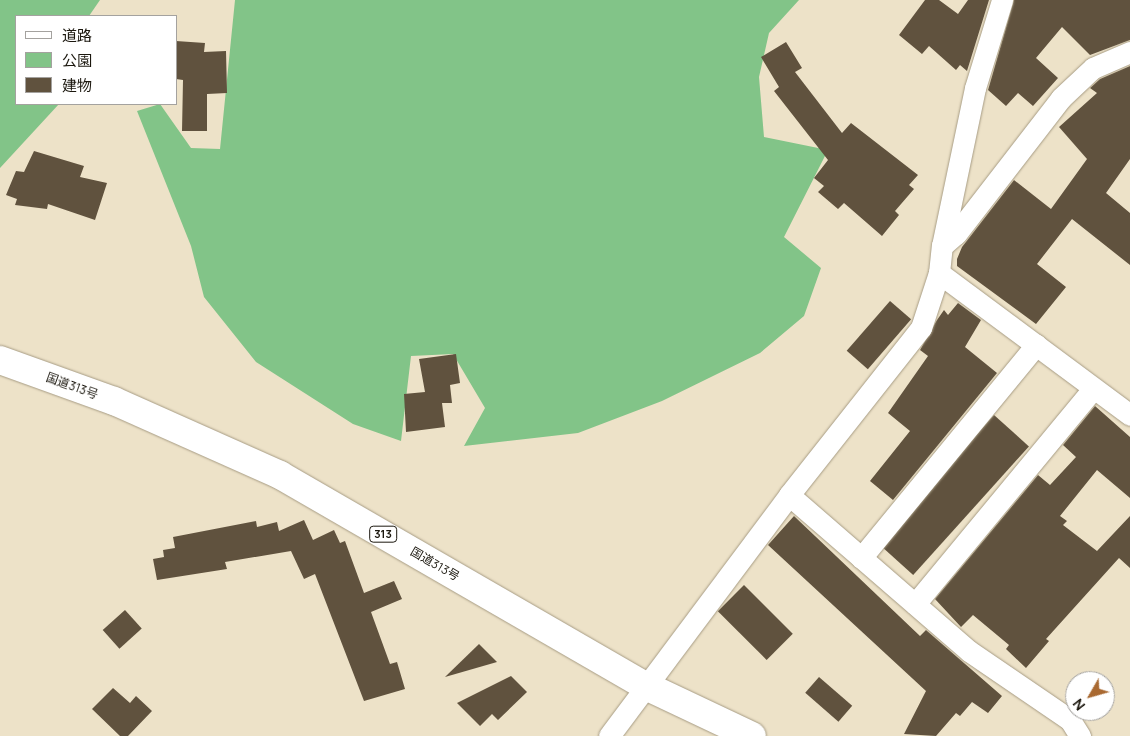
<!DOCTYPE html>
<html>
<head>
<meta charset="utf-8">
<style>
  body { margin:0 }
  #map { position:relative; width:1130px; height:736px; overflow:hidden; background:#ede2c8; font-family:Manrope,"Noto Sans JP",sans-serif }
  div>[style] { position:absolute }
  .green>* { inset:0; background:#82c488 }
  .building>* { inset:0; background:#60523e; transform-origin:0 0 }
  .roads { filter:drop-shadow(0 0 1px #a79c84) drop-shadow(0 0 1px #a79c84) }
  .minor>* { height:21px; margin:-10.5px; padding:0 10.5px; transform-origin:10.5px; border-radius:10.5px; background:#fff }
  .trunk>* { height:28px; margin:-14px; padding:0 14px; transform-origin:14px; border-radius:14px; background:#fff }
  span { translate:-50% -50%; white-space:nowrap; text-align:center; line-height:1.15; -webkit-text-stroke:5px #fff; paint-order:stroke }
  .shield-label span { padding:1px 4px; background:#fff; border:1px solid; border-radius:4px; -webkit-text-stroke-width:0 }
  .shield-label { font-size:11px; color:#1b170e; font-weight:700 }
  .street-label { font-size:12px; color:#1b170e }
  .legend { position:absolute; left:15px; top:15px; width:162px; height:90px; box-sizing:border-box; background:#fff; border:1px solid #a4a29f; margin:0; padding:6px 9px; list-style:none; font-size:15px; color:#1b170e }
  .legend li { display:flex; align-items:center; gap:10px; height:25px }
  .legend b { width:25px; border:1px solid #a4a29f }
  .north { position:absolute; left:1065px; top:671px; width:50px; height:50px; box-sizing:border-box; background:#fff; border:1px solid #a4a29f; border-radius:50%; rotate:232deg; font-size:14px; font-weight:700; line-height:20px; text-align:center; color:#1b170e }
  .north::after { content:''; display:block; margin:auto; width:18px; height:22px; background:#a96931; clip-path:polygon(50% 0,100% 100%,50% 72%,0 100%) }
</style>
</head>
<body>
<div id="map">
  <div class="green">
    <i style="clip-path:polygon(0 0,100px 0,89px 16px,16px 16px,16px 104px,59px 104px,0 168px)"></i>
    <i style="clip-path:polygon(235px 0,799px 0,769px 33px,759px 77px,764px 137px,828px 150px,784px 237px,821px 268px,804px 316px,760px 353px,662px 401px,578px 433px,464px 446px,485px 408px,453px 354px,411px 356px,401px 441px,353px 424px,256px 362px,204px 297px,191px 246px,137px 111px,160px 104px,191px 148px,220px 149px)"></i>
  </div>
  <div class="building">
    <i style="clip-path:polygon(925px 0,939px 0,958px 14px,968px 0,989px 0,967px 71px,960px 65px,956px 70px,929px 46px,922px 54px,899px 35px)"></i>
    <i style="clip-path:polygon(1014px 0,1130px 0,1130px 40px,1090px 55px,1062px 27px,1036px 58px,1058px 78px,1033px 106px,1018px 93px,1006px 106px,988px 90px)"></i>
    <i style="clip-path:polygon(176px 41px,205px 43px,204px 52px,226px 51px,227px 93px,207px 94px,207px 131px,182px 131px,183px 80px,176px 79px)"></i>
    <i style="clip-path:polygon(786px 42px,802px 68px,795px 72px,842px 133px,851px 123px,918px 175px,909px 185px,914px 189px,895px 211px,899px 215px,882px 236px,844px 203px,838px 209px,818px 192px,824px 186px,814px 178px,828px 160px,774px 91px,779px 87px,761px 57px)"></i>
    <i style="clip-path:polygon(1130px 66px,1130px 159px,1106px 193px,1130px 213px,1130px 265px,1072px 219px,1037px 264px,1066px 287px,1036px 324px,957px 266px,957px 259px,962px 247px,1014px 180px,1051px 209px,1087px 159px,1059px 127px,1097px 93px,1090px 88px,1100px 79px)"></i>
    <i style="clip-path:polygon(34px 151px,84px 166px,80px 177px,107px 183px,95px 220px,48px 204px,47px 209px,15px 205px,17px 199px,6px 195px,16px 171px,24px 172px)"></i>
    <i style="left:890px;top:301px;width:28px;height:66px;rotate:41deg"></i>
    <i style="clip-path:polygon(958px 303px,981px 320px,965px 347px,997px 373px,893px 500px,870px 481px,910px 431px,888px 413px,928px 356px,920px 350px,937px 320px,944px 310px,948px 315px)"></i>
    <i style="clip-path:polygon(456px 354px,460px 383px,450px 385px,452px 403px,442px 403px,445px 427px,406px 432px,404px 394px,425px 392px,419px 359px)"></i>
    <i style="clip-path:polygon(1095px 406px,1130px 437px,1130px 498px,1097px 470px,1060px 516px,1067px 521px,1063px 525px,1097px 551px,1130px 516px,1130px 568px,1119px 558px,1046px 639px,1049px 641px,1026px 668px,1006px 649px,1009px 645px,973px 615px,961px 627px,935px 599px,1038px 475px,1050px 485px,1076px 457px,1063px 445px)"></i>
    <i style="left:994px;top:415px;width:47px;height:173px;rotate:42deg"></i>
    <i style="clip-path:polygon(794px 516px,920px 636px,926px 630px,1002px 696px,988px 713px,972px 702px,960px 716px,956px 713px,936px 736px,904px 734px,926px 691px,768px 545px)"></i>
    <i style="clip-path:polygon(304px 520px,313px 540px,334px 530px,340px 543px,345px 541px,364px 593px,394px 581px,402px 599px,371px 612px,390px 664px,397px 662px,405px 689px,364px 701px,315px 574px,304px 579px,291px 551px,225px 562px,227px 569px,157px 580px,153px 559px,164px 557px,163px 550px,175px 548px,173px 537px,256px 521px,257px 527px,277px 522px,279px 531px)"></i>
    <i style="left:744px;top:585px;width:69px;height:37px;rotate:45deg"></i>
    <i style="left:125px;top:610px;width:25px;height:30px;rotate:48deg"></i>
    <i style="clip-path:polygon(479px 644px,497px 662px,445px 677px)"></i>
    <i style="clip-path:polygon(511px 676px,527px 692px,498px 720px,492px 714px,480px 726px,457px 703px)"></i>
    <i style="left:819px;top:677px;width:44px;height:21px;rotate:41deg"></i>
    <i style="clip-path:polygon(113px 688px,130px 703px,136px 696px,152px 711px,128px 736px,120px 736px,92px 709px)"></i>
  </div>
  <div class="roads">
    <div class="minor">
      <i style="left:942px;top:246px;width:161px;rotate:-78.2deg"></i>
      <i style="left:975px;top:88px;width:92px;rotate:-72.9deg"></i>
      <i style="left:939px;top:273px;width:238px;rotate:36.6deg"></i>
      <i style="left:789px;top:495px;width:238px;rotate:40.9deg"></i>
      <i style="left:969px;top:651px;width:122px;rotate:34.3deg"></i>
      <i style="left:1070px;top:720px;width:19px;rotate:58deg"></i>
      <i style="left:861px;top:558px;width:276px;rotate:-50.6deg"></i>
      <i style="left:915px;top:604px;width:279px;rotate:-50.4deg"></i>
      <i style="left:609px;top:736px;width:301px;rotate:-53.2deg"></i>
      <i style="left:789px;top:495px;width:213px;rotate:-51.7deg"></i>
      <i style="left:921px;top:328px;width:58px;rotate:-71.9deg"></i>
      <i style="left:939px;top:273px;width:27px;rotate:-84deg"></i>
      <i style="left:942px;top:246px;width:18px;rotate:-41deg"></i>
      <i style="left:956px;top:234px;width:172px;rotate:-52.3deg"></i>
      <i style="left:1061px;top:98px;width:44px;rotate:-43.2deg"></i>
      <i style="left:1093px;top:68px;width:40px;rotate:-23.4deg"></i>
    </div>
    <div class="trunk">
      <i style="left:0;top:360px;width:121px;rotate:19.8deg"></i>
      <i style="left:114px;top:401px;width:182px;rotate:24deg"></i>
      <i style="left:280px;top:475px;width:422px;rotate:30deg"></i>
      <i style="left:646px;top:686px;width:117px;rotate:25.3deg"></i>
    </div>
  </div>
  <div class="shield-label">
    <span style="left:383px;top:534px">313</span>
  </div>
  <div class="street-label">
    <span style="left:72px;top:386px;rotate:20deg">国道313号</span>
    <span style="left:435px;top:564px;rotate:30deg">国道313号</span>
  </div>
  <ul class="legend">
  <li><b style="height:6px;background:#fff"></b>道路</li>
  <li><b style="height:14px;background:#82c488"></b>公園</li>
  <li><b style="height:14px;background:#60523e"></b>建物</li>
  </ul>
  <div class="north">N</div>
</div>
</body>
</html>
